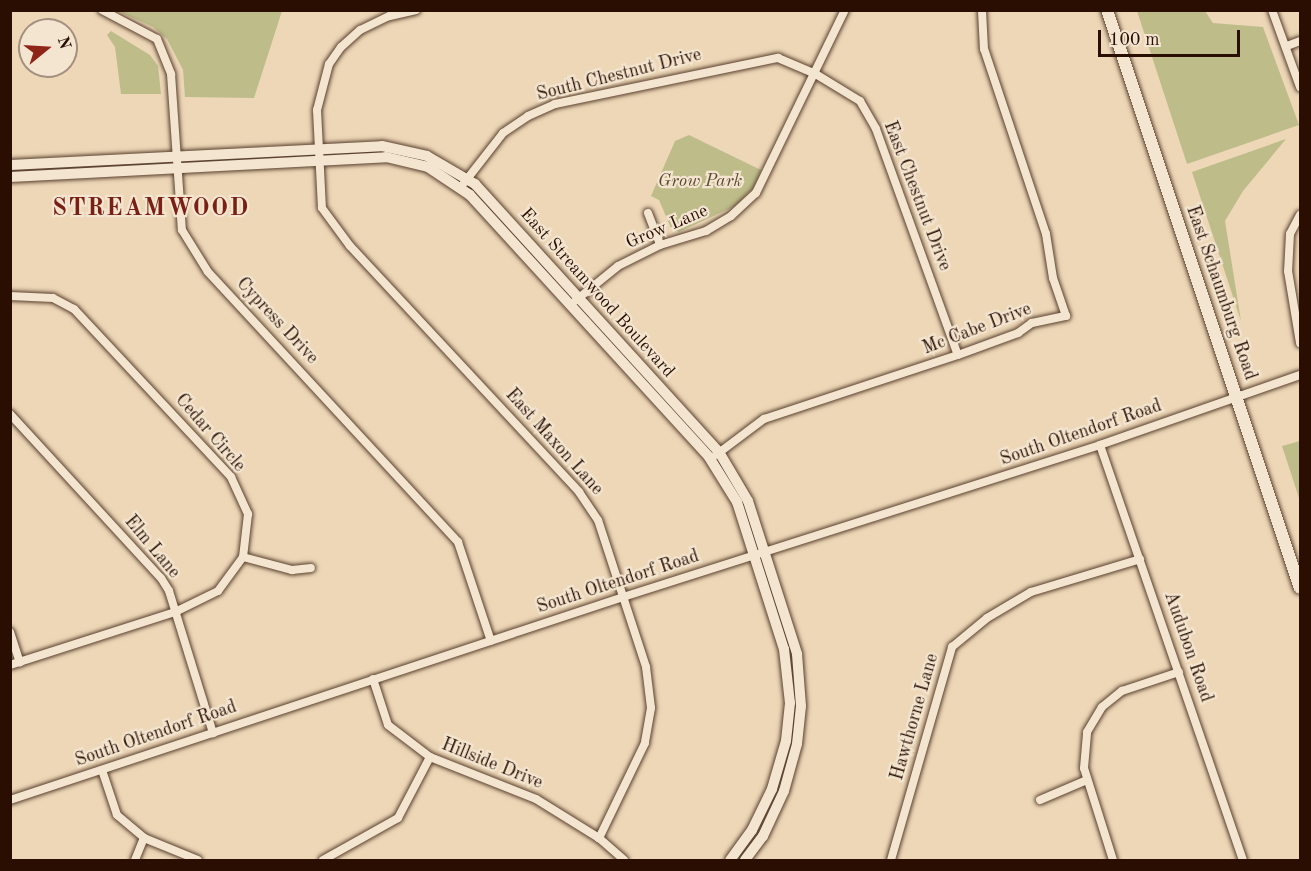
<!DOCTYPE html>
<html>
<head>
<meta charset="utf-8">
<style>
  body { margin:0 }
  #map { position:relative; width:1311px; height:871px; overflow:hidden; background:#edd7b7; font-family:"Old Standard TT",serif }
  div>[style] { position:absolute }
  .green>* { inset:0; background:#bebd8a }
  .roads { filter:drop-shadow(0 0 2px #5a402e) drop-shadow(0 0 2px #5a402e) }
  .minor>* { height:8px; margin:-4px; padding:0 4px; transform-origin:4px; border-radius:4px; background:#f3e5d0 }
  .tertiary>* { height:10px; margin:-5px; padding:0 5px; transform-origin:5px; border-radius:5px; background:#f3e5d0 }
  .secondary>* { height:12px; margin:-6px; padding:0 6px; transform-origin:6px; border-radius:6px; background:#f3e5d0 }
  span { translate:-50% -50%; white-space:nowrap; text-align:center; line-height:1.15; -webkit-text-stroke:4.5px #f3e5d0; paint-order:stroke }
  .street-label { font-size:18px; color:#290e01 }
  .park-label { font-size:18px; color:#5d4b31; font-style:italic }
  .district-label { font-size:24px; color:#7a1f14; font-weight:700; letter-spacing:1.5px }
  .frame { position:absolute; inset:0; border:12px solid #290e01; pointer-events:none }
  .north { position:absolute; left:18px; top:18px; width:60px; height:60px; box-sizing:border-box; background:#f3e5d0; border:2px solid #a28f7d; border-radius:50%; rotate:72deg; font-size:16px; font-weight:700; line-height:24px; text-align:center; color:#290e01 }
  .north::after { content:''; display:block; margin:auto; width:21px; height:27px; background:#8f2418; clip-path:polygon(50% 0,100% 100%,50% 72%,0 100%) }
  .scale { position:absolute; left:1098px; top:30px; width:142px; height:27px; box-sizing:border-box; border:3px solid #290e01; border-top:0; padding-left:8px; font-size:18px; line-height:21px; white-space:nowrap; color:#290e01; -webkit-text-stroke:4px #f3e5d0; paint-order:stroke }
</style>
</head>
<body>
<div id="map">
  <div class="green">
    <i style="clip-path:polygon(118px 11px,282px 11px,254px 98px,185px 97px,183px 70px,167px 39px,153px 27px)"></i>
    <i style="clip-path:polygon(1137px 11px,1205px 11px,1213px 23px,1263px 27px,1299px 125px,1187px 164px)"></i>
    <i style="clip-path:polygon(111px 31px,150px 55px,158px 66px,161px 94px,121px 94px,115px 47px,107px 35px)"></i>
    <i style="clip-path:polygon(689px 135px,761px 170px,755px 186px,735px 206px,679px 232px,671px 228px,659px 200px,651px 196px,675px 141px)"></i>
    <i style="clip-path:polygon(1286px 139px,1243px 191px,1225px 221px,1241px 321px,1192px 172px)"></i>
    <i style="clip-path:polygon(1300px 441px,1300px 501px,1282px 446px)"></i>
  </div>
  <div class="roads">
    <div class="minor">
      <i style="left:102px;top:10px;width:62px;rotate:27.8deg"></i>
      <i style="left:157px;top:39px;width:38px;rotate:68deg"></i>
      <i style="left:171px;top:74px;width:156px;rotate:86deg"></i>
      <i style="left:182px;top:230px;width:49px;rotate:58.2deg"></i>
      <i style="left:208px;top:272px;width:368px;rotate:47.2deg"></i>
      <i style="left:458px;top:542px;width:104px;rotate:71.6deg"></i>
      <i style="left:416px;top:10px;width:28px;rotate:167deg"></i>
      <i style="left:389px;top:16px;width:32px;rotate:154deg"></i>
      <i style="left:360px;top:30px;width:25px;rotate:138deg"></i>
      <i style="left:341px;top:47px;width:21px;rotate:125deg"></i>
      <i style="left:329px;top:64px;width:48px;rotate:104.6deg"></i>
      <i style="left:317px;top:110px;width:98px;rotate:87.1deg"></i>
      <i style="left:322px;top:208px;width:47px;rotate:53.6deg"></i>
      <i style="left:350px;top:246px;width:336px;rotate:47deg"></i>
      <i style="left:579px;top:492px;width:34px;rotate:56deg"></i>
      <i style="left:598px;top:520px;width:155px;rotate:71.9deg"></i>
      <i style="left:646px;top:667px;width:41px;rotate:83deg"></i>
      <i style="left:651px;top:708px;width:36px;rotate:100deg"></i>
      <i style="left:645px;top:743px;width:106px;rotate:115.8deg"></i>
      <i style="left:1272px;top:10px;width:82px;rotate:70deg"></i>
      <i style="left:1287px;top:46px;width:14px;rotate:-21deg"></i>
      <i style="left:464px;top:183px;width:63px;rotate:-52deg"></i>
      <i style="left:503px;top:133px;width:30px;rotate:-34deg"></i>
      <i style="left:528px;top:116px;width:30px;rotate:-24deg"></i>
      <i style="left:555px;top:104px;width:228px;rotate:-11.7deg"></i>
      <i style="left:778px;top:58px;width:39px;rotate:23deg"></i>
      <i style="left:814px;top:73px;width:54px;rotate:31.3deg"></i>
      <i style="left:860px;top:101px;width:32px;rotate:60deg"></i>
      <i style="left:876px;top:129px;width:240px;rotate:70.1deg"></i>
      <i style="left:648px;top:213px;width:34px;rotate:69deg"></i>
      <i style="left:1300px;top:215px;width:21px;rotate:118deg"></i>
      <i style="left:1290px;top:234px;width:37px;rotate:93deg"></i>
      <i style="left:1288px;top:271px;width:73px;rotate:80.5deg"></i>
      <i style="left:10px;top:296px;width:43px;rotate:2.7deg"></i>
      <i style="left:53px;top:298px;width:24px;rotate:28deg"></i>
      <i style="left:74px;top:309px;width:230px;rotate:46.9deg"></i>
      <i style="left:231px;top:477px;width:41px;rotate:65.3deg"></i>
      <i style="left:248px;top:514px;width:43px;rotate:96.6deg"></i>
      <i style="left:243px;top:557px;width:42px;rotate:126.3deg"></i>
      <i style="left:218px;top:591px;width:48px;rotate:154deg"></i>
      <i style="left:175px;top:612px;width:173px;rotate:162.2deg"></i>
      <i style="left:575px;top:301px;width:55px;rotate:-39.1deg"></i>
      <i style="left:618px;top:266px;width:47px;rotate:-26.6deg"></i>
      <i style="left:660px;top:245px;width:48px;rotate:-16.9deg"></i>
      <i style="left:706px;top:231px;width:29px;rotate:-31deg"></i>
      <i style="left:731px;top:216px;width:34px;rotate:-43deg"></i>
      <i style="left:756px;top:193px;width:203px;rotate:-64.1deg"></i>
      <i style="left:10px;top:414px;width:223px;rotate:47.4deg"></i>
      <i style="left:161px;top:578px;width:15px;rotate:58deg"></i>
      <i style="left:169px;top:591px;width:149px;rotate:72.8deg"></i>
      <i style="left:1100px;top:445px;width:439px;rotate:71deg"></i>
      <i style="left:716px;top:455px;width:60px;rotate:-36.9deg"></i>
      <i style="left:764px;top:419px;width:204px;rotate:-18.3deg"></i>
      <i style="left:958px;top:355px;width:64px;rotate:-20.1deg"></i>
      <i style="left:1018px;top:333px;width:17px;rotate:-36deg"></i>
      <i style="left:1032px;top:323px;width:35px;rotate:-12deg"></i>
      <i style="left:1066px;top:316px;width:40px;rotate:-108.9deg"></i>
      <i style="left:1053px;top:278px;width:45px;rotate:-99deg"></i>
      <i style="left:1046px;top:234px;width:195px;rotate:-108.5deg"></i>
      <i style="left:984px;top:49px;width:39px;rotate:-93deg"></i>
      <i style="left:243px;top:557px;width:51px;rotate:14.9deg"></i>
      <i style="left:292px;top:570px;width:19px;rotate:-6deg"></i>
      <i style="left:10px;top:632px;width:32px;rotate:72deg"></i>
      <i style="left:373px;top:679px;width:48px;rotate:71.9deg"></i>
      <i style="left:388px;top:725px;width:53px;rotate:37.3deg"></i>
      <i style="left:430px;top:757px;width:114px;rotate:21.6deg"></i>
      <i style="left:536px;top:799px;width:74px;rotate:31.8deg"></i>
      <i style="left:599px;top:838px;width:33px;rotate:41deg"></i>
      <i style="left:102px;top:770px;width:47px;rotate:71.6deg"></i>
      <i style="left:117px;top:815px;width:35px;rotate:40deg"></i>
      <i style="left:144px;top:838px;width:58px;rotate:22.2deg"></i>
      <i style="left:10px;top:800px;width:646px;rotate:-18.32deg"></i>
      <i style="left:623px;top:597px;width:501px;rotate:-17.67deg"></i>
      <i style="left:1100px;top:445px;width:212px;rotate:-19.3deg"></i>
      <i style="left:1040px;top:800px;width:51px;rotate:-23.1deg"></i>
      <i style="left:135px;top:860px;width:24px;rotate:-68deg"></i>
      <i style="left:323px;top:860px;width:86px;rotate:-29.2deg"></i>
      <i style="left:398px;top:818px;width:69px;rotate:-62.3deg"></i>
      <i style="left:891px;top:860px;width:222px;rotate:-74deg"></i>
      <i style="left:952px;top:647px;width:45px;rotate:-39.6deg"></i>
      <i style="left:987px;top:618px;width:51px;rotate:-30.6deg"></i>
      <i style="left:1031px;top:592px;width:114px;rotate:-16.8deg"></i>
      <i style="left:1113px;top:860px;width:96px;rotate:-107.5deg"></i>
      <i style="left:1084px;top:768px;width:36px;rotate:-85deg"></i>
      <i style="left:1087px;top:732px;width:29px;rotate:-59deg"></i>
      <i style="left:1102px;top:707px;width:26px;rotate:-39deg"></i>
      <i style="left:1122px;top:691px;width:60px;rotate:-18.4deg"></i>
    </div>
    <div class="tertiary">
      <i style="left:10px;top:165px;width:372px;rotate:-2.9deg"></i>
      <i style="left:382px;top:146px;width:46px;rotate:12.5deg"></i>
      <i style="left:427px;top:156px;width:56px;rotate:30.3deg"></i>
      <i style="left:475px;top:184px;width:362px;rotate:47.7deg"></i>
      <i style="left:719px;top:452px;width:57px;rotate:59.4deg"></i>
      <i style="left:748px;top:501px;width:161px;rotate:72.2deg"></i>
      <i style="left:797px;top:654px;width:52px;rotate:85.6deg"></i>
      <i style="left:801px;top:706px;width:38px;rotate:96deg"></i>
      <i style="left:797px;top:744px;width:49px;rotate:105.5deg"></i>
      <i style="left:784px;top:791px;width:50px;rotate:115deg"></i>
      <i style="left:763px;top:836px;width:30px;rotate:127deg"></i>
      <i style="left:10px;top:177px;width:377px;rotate:-3deg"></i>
      <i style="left:386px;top:157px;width:43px;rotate:13.4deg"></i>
      <i style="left:428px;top:167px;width:50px;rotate:33.7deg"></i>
      <i style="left:470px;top:195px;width:355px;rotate:47.6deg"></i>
      <i style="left:709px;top:457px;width:53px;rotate:58.1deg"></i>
      <i style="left:737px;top:502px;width:154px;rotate:72.3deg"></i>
      <i style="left:784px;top:649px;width:54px;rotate:83.7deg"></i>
      <i style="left:790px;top:703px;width:38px;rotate:96deg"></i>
      <i style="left:786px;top:741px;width:50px;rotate:106.3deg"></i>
      <i style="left:772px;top:789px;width:46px;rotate:116deg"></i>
      <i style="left:752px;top:830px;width:37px;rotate:126deg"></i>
    </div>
    <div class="secondary">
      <i style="left:1107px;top:10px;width:609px;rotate:71.54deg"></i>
    </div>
  </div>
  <div class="street-label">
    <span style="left:619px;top:75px;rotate:-14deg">South Chestnut Drive</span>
    <span style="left:917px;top:196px;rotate:69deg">East Chestnut Drive</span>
    <span style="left:667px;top:227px;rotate:-23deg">Grow Lane</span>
    <span style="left:597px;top:293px;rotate:48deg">East Streamwood Boulevard</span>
    <span style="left:1221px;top:293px;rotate:71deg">East Schaumburg Road</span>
    <span style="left:277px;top:321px;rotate:47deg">Cypress Drive</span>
    <span style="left:977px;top:329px;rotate:-21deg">Mc Cabe Drive</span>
    <span style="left:210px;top:433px;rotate:49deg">Cedar Circle</span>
    <span style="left:1081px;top:433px;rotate:-19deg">South Oltendorf Road</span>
    <span style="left:554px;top:442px;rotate:48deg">East Maxon Lane</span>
    <span style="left:152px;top:547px;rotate:50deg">Elm Lane</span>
    <span style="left:618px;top:582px;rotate:-18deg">South Oltendorf Road</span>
    <span style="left:1188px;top:647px;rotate:71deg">Audubon Road</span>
    <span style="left:915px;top:717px;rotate:-74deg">Hawthorne Lane</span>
    <span style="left:156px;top:734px;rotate:-19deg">South Oltendorf Road</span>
    <span style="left:492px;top:764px;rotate:22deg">Hillside Drive</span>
  </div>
  <div class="park-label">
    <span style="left:700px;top:181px">Grow Park</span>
  </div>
  <div class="district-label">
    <span style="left:151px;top:210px">STREAMWOOD</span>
  </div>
  <div class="frame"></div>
  <div class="north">N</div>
  <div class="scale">100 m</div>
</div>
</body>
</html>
